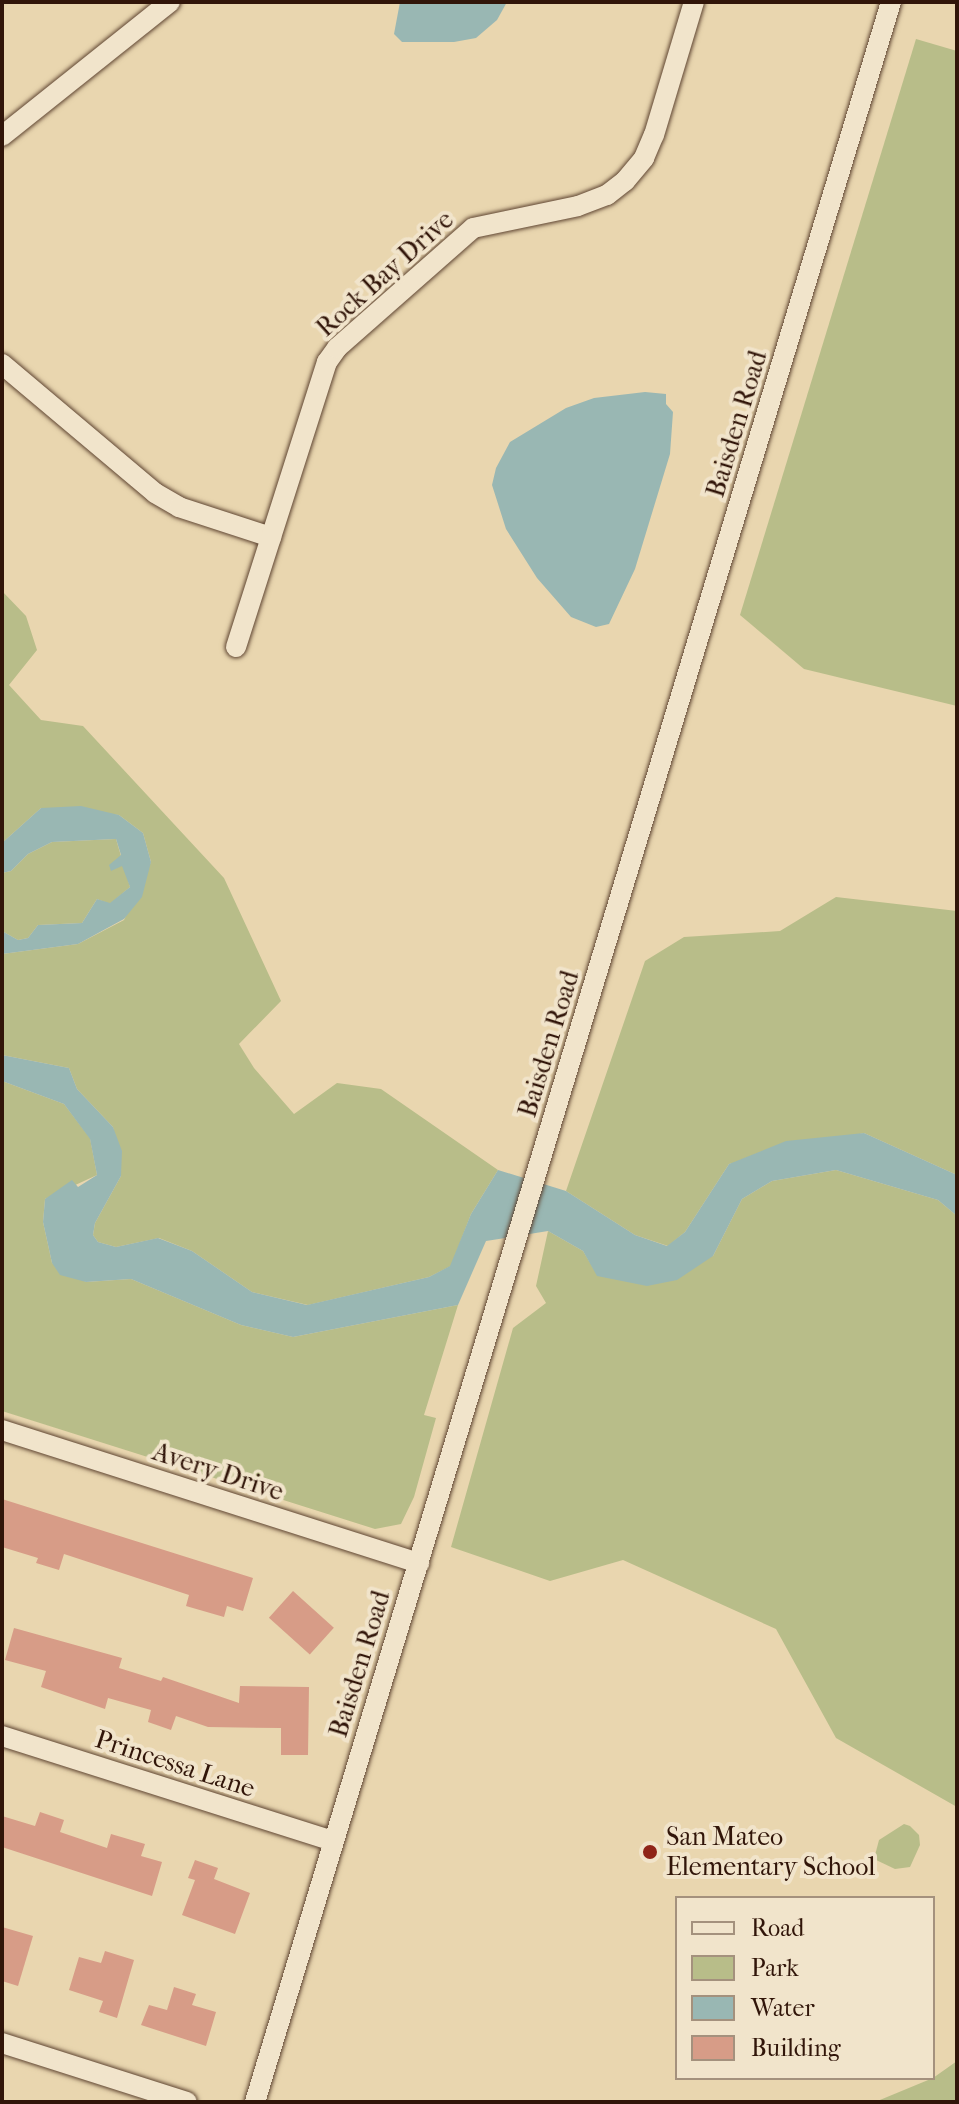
<!DOCTYPE html>
<html>
<head>
<meta charset="utf-8">
<style>
  body { margin:0 }
  #map { position:relative; width:959px; height:2104px; overflow:hidden; background:#e9d6af; font-family:"IM FELL French Canon",serif }
  div>[style] { position:absolute }
  .green>* { inset:0; background:#b8bd89 }
  .water>* { inset:0; background:#99b7b3 }
  .building>* { inset:0; background:#d79c87; transform-origin:0 0 }
  .roads { filter:drop-shadow(0 0 2px #5f4532) drop-shadow(0 0 2px #5f4532) }
  .street>* { height:20px; margin:-10px; padding:0 10px; transform-origin:10px; border-radius:10px; background:#f1e4cb }
  .dots>* { width:22px; height:22px; translate:-50% -50%; box-sizing:border-box; border:4px solid #f1e4cb; border-radius:50% }
  span { translate:-50% -50%; white-space:nowrap; text-align:center; line-height:1.15; -webkit-text-stroke:8px #f1e4cb; paint-order:stroke }
  .street-label { font-size:26px; color:#311509 }
  .poi-label { font-size:26px; color:#311509 }
  .left { translate:0 -50%; text-align:left }
  .frame { position:absolute; inset:0; border:4px solid #311509; pointer-events:none }
  .legend { position:absolute; left:675px; top:1896px; width:260px; height:184px; box-sizing:border-box; background:#f1e4cb; border:2px solid #a4917d; margin:0; padding:10px 14px; list-style:none; font-size:24px; color:#311509 }
  .legend li { display:flex; align-items:center; gap:16px; height:40px }
  .legend b { width:40px; border:2px solid #a4917d }
</style>
</head>
<body>
<div id="map">
  <div class="green">
    <i style="clip-path:polygon(916px 39px,957px 51px,957px 706px,804px 669px,740px 615px)"></i>
    <i style="clip-path:polygon(2px 591px,26px 616px,37px 650px,9px 685px,41px 720px,83px 726px,224px 878px,281px 1001px,239px 1044px,254px 1068px,294px 1114px,337px 1083px,381px 1089px,498px 1170px,471px 1214px,451px 1266px,429px 1277px,308px 1305px,252px 1292px,192px 1251px,159px 1238px,116px 1247px,98px 1242px,93px 1235px,95px 1223px,121px 1176px,113px 1127px,77px 1089px,69px 1068px,2px 1055px,2px 954px,78px 944px,124px 920px,151px 862px,143px 833px,119px 815px,41px 808px,2px 843px)"></i>
    <i style="clip-path:polygon(116px 839px,130px 887px,110px 904px,97px 899px,82px 923px,38px 925px,28px 938px,18px 940px,2px 931px,2px 873px,11px 871px,28px 854px,52px 842px)"></i>
    <i style="clip-path:polygon(836px 897px,957px 911px,957px 1175px,864px 1133px,729px 1164px,685px 1232px,668px 1246px,635px 1235px,566px 1191px,645px 961px,684px 937px,780px 931px)"></i>
    <i style="clip-path:polygon(2px 1081px,64px 1104px,90px 1138px,97px 1175px,45px 1199px,43px 1222px,52px 1263px,86px 1282px,131px 1279px,241px 1325px,293px 1337px,458px 1305px,424px 1415px,436px 1418px,414px 1497px,401px 1524px,375px 1529px,2px 1411px)"></i>
    <i style="clip-path:polygon(836px 1170px,938px 1200px,957px 1216px,957px 1807px,836px 1738px,776px 1629px,623px 1560px,550px 1581px,451px 1547px,513px 1328px,546px 1303px,536px 1286px,548px 1231px,583px 1251px,598px 1276px,713px 1256px,742px 1199px,772px 1181px)"></i>
    <i style="clip-path:polygon(904px 1824px,910px 1826px,919px 1835px,920px 1845px,910px 1867px,895px 1869px,874px 1859px,879px 1840px)"></i>
    <i style="clip-path:polygon(957px 2061px,957px 2102px,875px 2102px,933px 2078px)"></i>
  </div>
  <div class="water">
    <i style="clip-path:polygon(400px 2px,507px 2px,497px 20px,476px 38px,454px 42px,402px 42px,394px 34px)"></i>
    <i style="clip-path:polygon(645px 392px,666px 394px,666px 404px,673px 412px,670px 454px,635px 569px,609px 624px,596px 627px,571px 617px,537px 578px,506px 529px,492px 485px,496px 468px,510px 442px,566px 408px,594px 398px)"></i>
    <i style="clip-path:polygon(81px 806px,119px 815px,143px 833px,151px 862px,142px 897px,124px 919px,78px 944px,2px 954px,2px 931px,18px 940px,28px 938px,38px 925px,82px 923px,97px 899px,110px 903px,130px 887px,122px 866px,111px 871px,109px 865px,121px 855px,116px 839px,52px 842px,28px 854px,11px 871px,2px 873px,2px 843px,41px 808px)"></i>
    <i style="clip-path:polygon(2px 1055px,69px 1068px,77px 1089px,113px 1127px,122px 1151px,121px 1176px,95px 1223px,93px 1235px,98px 1242px,116px 1247px,158px 1238px,192px 1251px,252px 1292px,307px 1305px,429px 1277px,450px 1266px,471px 1214px,498px 1170px,566px 1191px,635px 1235px,667px 1246px,685px 1232px,729px 1164px,786px 1141px,864px 1133px,957px 1175px,957px 1216px,938px 1200px,836px 1170px,772px 1181px,742px 1199px,713px 1256px,677px 1280px,647px 1286px,597px 1276px,583px 1251px,548px 1231px,486px 1241px,458px 1305px,293px 1337px,241px 1325px,131px 1279px,86px 1282px,60px 1275px,52px 1263px,43px 1222px,45px 1199px,72px 1180px,78px 1187px,97px 1175px,90px 1139px,64px 1104px,2px 1081px)"></i>
  </div>
  <div class="building">
    <i style="clip-path:polygon(2px 1499px,253px 1578px,243px 1611px,227px 1606px,224px 1617px,186px 1606px,189px 1595px,64px 1554px,59px 1570px,36px 1563px,38px 1558px,2px 1547px)"></i>
    <i style="left:293px;top:1591px;width:55px;height:36px;rotate:42deg"></i>
    <i style="clip-path:polygon(14px 1628px,122px 1658px,119px 1668px,161px 1681px,163px 1677px,239px 1703px,240px 1686px,309px 1687px,308px 1755px,281px 1755px,281px 1728px,208px 1727px,176px 1716px,171px 1730px,148px 1722px,151px 1710px,108px 1698px,105px 1709px,41px 1687px,46px 1671px,5px 1660px)"></i>
    <i style="clip-path:polygon(40px 1812px,64px 1820px,60px 1832px,107px 1848px,111px 1834px,145px 1844px,141px 1856px,162px 1862px,152px 1896px,2px 1847px,2px 1816px,35px 1826px)"></i>
    <i style="clip-path:polygon(195px 1860px,218px 1868px,214px 1879px,250px 1893px,235px 1934px,182px 1915px,195px 1880px,188px 1878px)"></i>
    <i style="clip-path:polygon(2px 1927px,33px 1936px,18px 1986px,2px 1981px)"></i>
    <i style="clip-path:polygon(105px 1951px,134px 1960px,117px 2018px,99px 2012px,103px 2001px,69px 1990px,79px 1957px,101px 1963px)"></i>
    <i style="clip-path:polygon(174px 1987px,196px 1994px,192px 2005px,216px 2012px,206px 2046px,141px 2025px,149px 2005px,167px 2010px)"></i>
  </div>
  <div class="roads">
    <div class="street">
      <i style="left:2px;top:136px;width:215px;rotate:-38.6deg"></i>
      <i style="left:2px;top:364px;width:200px;rotate:40.1deg"></i>
      <i style="left:155px;top:493px;width:28px;rotate:30deg"></i>
      <i style="left:179px;top:507px;width:97px;rotate:18.1deg"></i>
      <i style="left:236px;top:647px;width:299px;rotate:-72.3deg"></i>
      <i style="left:327px;top:362px;width:17px;rotate:-54deg"></i>
      <i style="left:337px;top:348px;width:181px;rotate:-41.4deg"></i>
      <i style="left:473px;top:228px;width:107px;rotate:-11.8deg"></i>
      <i style="left:578px;top:206px;width:31px;rotate:-21deg"></i>
      <i style="left:607px;top:195px;width:23px;rotate:-38deg"></i>
      <i style="left:625px;top:181px;width:30px;rotate:-50deg"></i>
      <i style="left:644px;top:158px;width:25px;rotate:-67deg"></i>
      <i style="left:654px;top:135px;width:139px;rotate:-73.3deg"></i>
      <i style="left:2px;top:1430px;width:438px;rotate:17.7deg"></i>
      <i style="left:2px;top:1736px;width:347px;rotate:17.6deg"></i>
      <i style="left:2px;top:2043px;width:194px;rotate:17.7deg"></i>
      <i style="left:255px;top:2102px;width:2194px;rotate:-73.15deg"></i>
    </div>
  </div>
  <div class="dots">
    <i style="left:650px;top:1852px;background:#8f2418"></i>
  </div>
  <div class="street-label">
    <span style="left:385px;top:274px;rotate:-42deg">Rock Bay Drive</span>
    <span style="left:737px;top:424px;rotate:-73deg">Baisden Road</span>
    <span style="left:549px;top:1044px;rotate:-73deg">Baisden Road</span>
    <span style="left:218px;top:1472px;rotate:18deg">Avery Drive</span>
    <span style="left:360px;top:1664px;rotate:-73deg">Baisden Road</span>
    <span style="left:175px;top:1764px;rotate:18deg">Princessa Lane</span>
  </div>
  <div class="poi-label">
    <span class="left" style="left:666px;top:1852px">San Mateo<br>Elementary School</span>
  </div>
  <div class="frame"></div>
  <ul class="legend">
  <li><b style="height:10px;background:#f1e4cb"></b>Road</li>
  <li><b style="height:22px;background:#b8bd89"></b>Park</li>
  <li><b style="height:22px;background:#99b7b3"></b>Water</li>
  <li><b style="height:22px;background:#d79c87"></b>Building</li>
  </ul>
</div>
</body>
</html>
